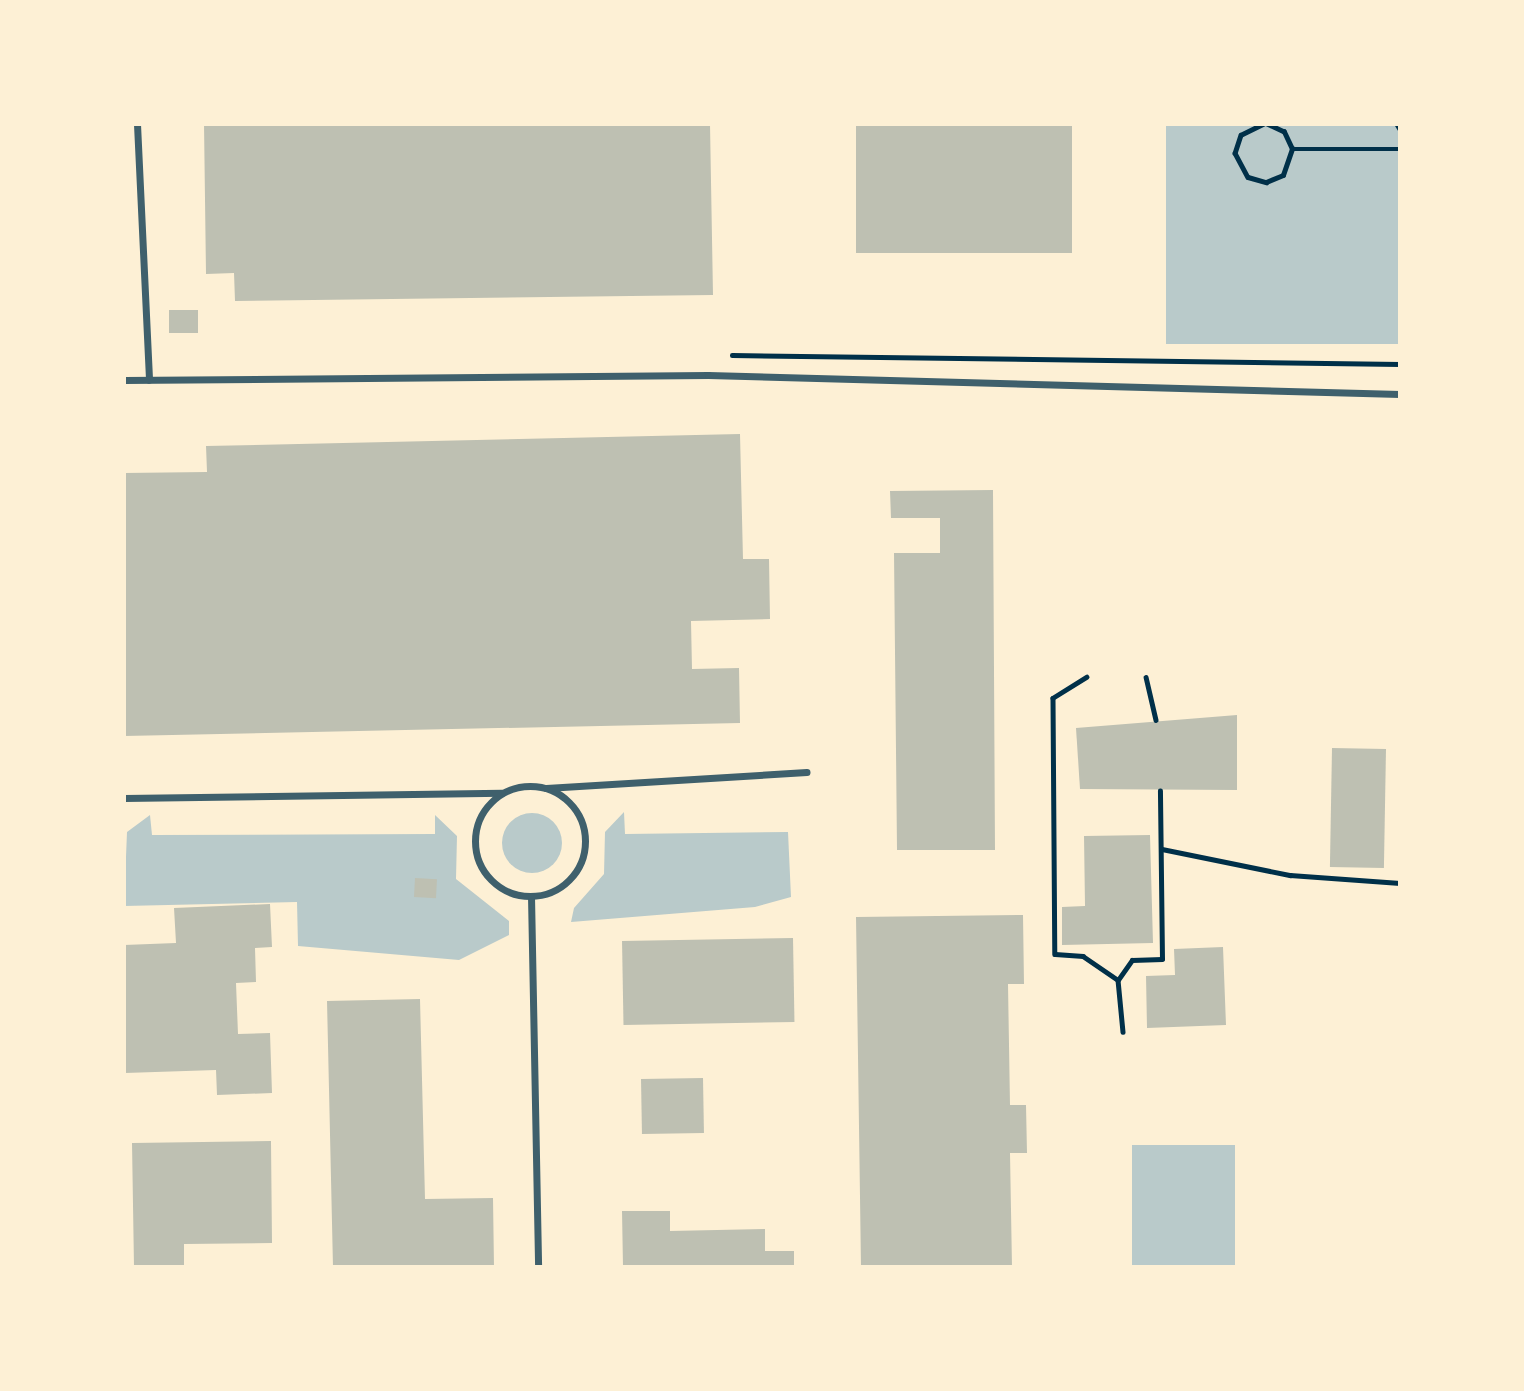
<!DOCTYPE html>
<html>
<head>
<meta charset="utf-8">
<style>
  body { margin:0 }
  #map { position:relative; width:1524px; height:1391px; overflow:hidden; background:#fdf0d5; font-family:Poppins,sans-serif }
  div>[style] { position:absolute }
  .green>* { inset:0; background:#b9caca; transform-origin:0 0 }
  .round { border-radius:50% }
  .building>* { inset:0; background:#bec0b2; transform-origin:0 0 }
  .path>* { height:4.5px; margin:-2.25px; padding:0 2.25px; transform-origin:2.25px; border-radius:2.25px; background:#003049 }
  .minor>* { height:7px; margin:-3.5px; padding:0 3.5px; transform-origin:3.5px; border-radius:3.5px; background:#3f606c }
  .minor>.ring { margin:-3.5px; padding:0; box-sizing:content-box; background:none; border:7px solid #3f606c; border-radius:50% }
  span { translate:-50% -50%; white-space:nowrap; text-align:center; line-height:1.15; -webkit-text-stroke:5px #fdf0d5; paint-order:stroke }
  .frame { position:absolute; inset:0; border:126px solid #fdf0d5; pointer-events:none }
</style>
</head>
<body>
<div id="map">
  <div class="green">
    <i style="left:1166px;top:124px;width:234px;height:220px"></i>
    <i style="clip-path:polygon(624px 812px,625px 834px,788px 832px,791px 897px,755px 907px,571px 922px,574px 908px,604px 874px,605px 832px)"></i>
    <i class="round" style="left:502px;top:813px;width:60px;height:60px"></i>
    <i style="clip-path:polygon(150px 815px,152px 835px,435px 834px,435px 815px,457px 836px,456px 879px,509px 921px,509px 935px,459px 960px,298px 946px,297px 902px,124px 906px,127px 832px)"></i>
    <i style="left:1235px;top:1145px;width:122px;height:103px;rotate:90deg"></i>
  </div>
  <div class="building">
    <i style="clip-path:polygon(204px 124px,710px 124px,713px 295px,235px 301px,234px 273px,206px 274px)"></i>
    <i style="left:856px;top:124px;width:216px;height:129px"></i>
    <i style="left:169px;top:310px;width:29px;height:23px"></i>
    <i style="clip-path:polygon(740px 434px,743px 559px,769px 559px,770px 619px,691px 621px,692px 669px,739px 668px,740px 723px,124px 736px,124px 473px,207px 472px,206px 446px)"></i>
    <i style="clip-path:polygon(993px 490px,995px 850px,897px 850px,894px 553px,940px 553px,940px 518px,891px 518px,890px 491px)"></i>
    <i style="clip-path:polygon(1237px 715px,1237px 790px,1080px 789px,1076px 728px)"></i>
    <i style="left:1332px;top:748px;width:54px;height:119px;rotate:1deg"></i>
    <i style="clip-path:polygon(1150px 835px,1153px 943px,1062px 945px,1062px 907px,1085px 906px,1084px 836px)"></i>
    <i style="left:415px;top:878px;width:22px;height:19px;rotate:3deg"></i>
    <i style="clip-path:polygon(270px 904px,272px 947px,255px 948px,256px 982px,236px 983px,238px 1034px,270px 1033px,272px 1093px,217px 1095px,216px 1070px,125px 1073px,124px 945px,176px 943px,174px 908px)"></i>
    <i style="clip-path:polygon(1023px 915px,1024px 984px,1008px 984px,1010px 1105px,1026px 1105px,1027px 1153px,1010px 1153px,1012px 1267px,861px 1267px,856px 917px)"></i>
    <i style="left:793px;top:938px;width:84px;height:171px;rotate:89deg"></i>
    <i style="clip-path:polygon(1223px 947px,1226px 1025px,1147px 1028px,1146px 976px,1175px 975px,1174px 949px)"></i>
    <i style="clip-path:polygon(420px 999px,425px 1199px,493px 1198px,494px 1267px,333px 1267px,327px 1001px)"></i>
    <i style="left:703px;top:1078px;width:55px;height:62px;rotate:89deg"></i>
    <i style="clip-path:polygon(271px 1141px,272px 1243px,184px 1244px,184px 1267px,134px 1267px,132px 1143px)"></i>
    <i style="clip-path:polygon(622px 1211px,670px 1211px,670px 1231px,765px 1229px,765px 1251px,794px 1251px,794px 1267px,623px 1267px)"></i>
  </div>
  <div class="path">
    <i style="left:1264px;top:124px;width:25px;rotate:154deg"></i>
    <i style="left:1241px;top:135px;width:19px;rotate:108deg"></i>
    <i style="left:1235px;top:153px;width:27px;rotate:62deg"></i>
    <i style="left:1248px;top:177px;width:19px;rotate:16deg"></i>
    <i style="left:1266px;top:182px;width:18px;rotate:-22deg"></i>
    <i style="left:1283px;top:175px;width:28px;rotate:-71deg"></i>
    <i style="left:1292px;top:149px;width:19px;rotate:-115deg"></i>
    <i style="left:1284px;top:132px;width:19px;rotate:-155deg"></i>
    <i style="left:1397px;top:124px;width:6px;rotate:59deg"></i>
    <i style="left:1292px;top:149px;width:108px"></i>
    <i style="left:732px;top:355px;width:668px;rotate:0.77deg"></i>
    <i style="left:1087px;top:677px;width:40px;rotate:148deg"></i>
    <i style="left:1053px;top:698px;width:256px;rotate:89.6deg"></i>
    <i style="left:1055px;top:954px;width:28px;rotate:4deg"></i>
    <i style="left:1083px;top:956px;width:42px;rotate:34.4deg"></i>
    <i style="left:1118px;top:980px;width:52px;rotate:84.5deg"></i>
    <i style="left:1146px;top:677px;width:44px;rotate:76.9deg"></i>
    <i style="left:1162px;top:849px;width:131px;rotate:11.5deg"></i>
    <i style="left:1290px;top:875px;width:110px;rotate:4.2deg"></i>
    <i style="left:1118px;top:980px;width:24px;rotate:-55deg"></i>
    <i style="left:1132px;top:960px;width:30px;rotate:-2deg"></i>
    <i style="left:1162px;top:959px;width:168px;rotate:-90.7deg"></i>
  </div>
  <div class="minor">
    <i style="left:137px;top:124px;width:256px;rotate:87.3deg"></i>
    <i style="left:124px;top:380px;width:584px;rotate:-0.49deg"></i>
    <i style="left:708px;top:375px;width:692px;rotate:1.57deg"></i>
    <i class="ring" style="left:475px;top:786px;width:103px;height:103px"></i>
    <i style="left:546px;top:788px;width:261px;rotate:-3.5deg"></i>
    <i style="left:124px;top:798px;width:378px;rotate:-0.8deg"></i>
    <i style="left:531px;top:896px;width:371px;rotate:88.9deg"></i>
  </div>
  <div class="frame"></div>
</div>
</body>
</html>
